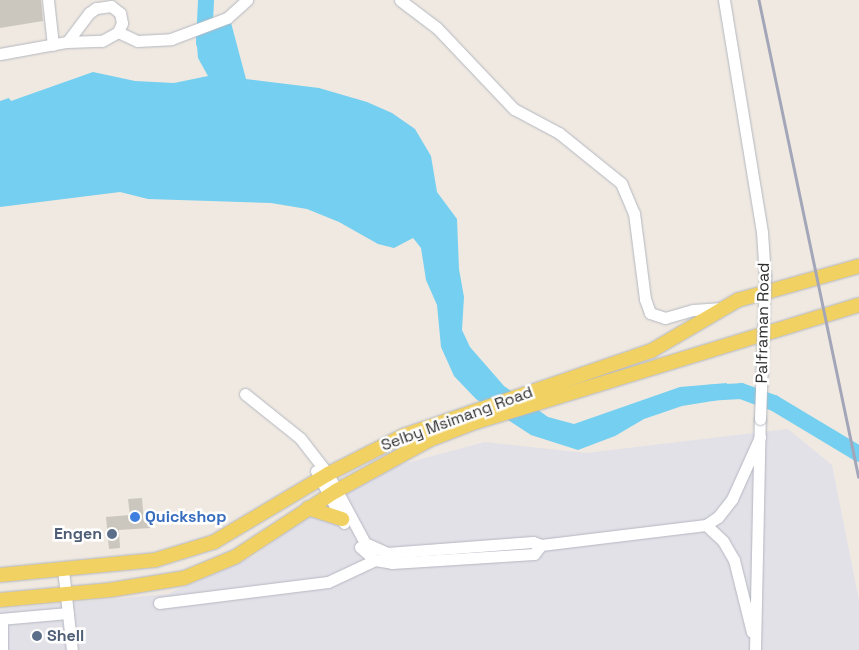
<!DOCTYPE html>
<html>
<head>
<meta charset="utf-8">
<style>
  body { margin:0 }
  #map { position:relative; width:859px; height:650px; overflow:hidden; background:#efe9e1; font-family:"Space Grotesk",sans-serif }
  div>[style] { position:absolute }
  .industrial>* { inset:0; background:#e3e1e8 }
  .water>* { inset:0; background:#75cff0 }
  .river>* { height:16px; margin:-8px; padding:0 8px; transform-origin:8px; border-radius:8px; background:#75cff0 }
  .building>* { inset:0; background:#cbc7bf }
  .roads { filter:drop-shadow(0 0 1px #b4b7c1) drop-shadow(0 0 1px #b4b7c1) }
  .minor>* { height:11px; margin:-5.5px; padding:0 5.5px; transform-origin:5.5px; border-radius:5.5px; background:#fff }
  .major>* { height:14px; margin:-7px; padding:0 7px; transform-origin:7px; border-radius:7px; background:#f2d163 }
  .rail>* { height:2.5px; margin:-1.25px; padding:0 1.25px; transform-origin:1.25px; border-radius:1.25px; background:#a3a6b8 }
  .bridges { filter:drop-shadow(0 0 1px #b4b7c1) drop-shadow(0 0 1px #b4b7c1) }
  .minor-bridge>* { height:11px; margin:-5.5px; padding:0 5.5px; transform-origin:5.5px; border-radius:5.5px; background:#fff }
  .dots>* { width:14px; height:14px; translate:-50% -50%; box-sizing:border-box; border:2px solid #fff; border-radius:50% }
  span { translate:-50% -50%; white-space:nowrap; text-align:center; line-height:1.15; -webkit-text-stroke:5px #fff; paint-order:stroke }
  .street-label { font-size:16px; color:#2e2e2e }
  .shop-label { font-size:16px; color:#366cbe; font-weight:700 }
  .left { translate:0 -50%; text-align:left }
  .service-label { font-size:16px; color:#4e5e75; font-weight:700 }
  .right { translate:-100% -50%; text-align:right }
</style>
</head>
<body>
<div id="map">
  <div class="industrial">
    <i style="clip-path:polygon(788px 429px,832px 465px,859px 600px,859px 650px,0 650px,0 609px,168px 594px,254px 556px,365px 474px,485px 442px,586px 453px)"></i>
  </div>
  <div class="water">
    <i style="clip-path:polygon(230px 19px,246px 79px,319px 88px,367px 102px,392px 113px,415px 129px,431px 156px,437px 192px,457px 219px,459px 269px,464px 297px,462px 330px,470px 347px,504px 386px,548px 417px,574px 424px,680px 387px,727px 383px,725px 399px,682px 406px,644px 419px,615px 436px,578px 450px,531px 435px,476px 399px,454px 376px,441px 347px,437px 305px,426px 280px,421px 248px,413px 238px,394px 248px,378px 244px,339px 222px,307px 209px,271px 203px,148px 199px,120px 192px,0 207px,0 101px,9px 98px,11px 101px,93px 72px,135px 81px,174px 83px,208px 76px,198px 58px,196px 34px)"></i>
  </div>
  <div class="river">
    <i style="left:204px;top:43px;width:43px;rotate:-87.3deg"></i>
    <i style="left:705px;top:393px;width:36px;rotate:-3deg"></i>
    <i style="left:741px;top:391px;width:35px;rotate:20deg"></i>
    <i style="left:774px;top:403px;width:99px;rotate:31deg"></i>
  </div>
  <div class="building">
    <i style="clip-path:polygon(0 0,41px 0,43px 21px,0 28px)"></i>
    <i style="clip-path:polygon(142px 498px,144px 521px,150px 521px,150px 528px,119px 530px,120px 548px,109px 549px,106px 517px,130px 515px,128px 499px)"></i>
  </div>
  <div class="roads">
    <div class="minor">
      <i style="left:48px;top:0;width:45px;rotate:83.7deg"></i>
      <i style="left:400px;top:0;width:46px;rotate:37.1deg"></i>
      <i style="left:437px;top:28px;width:112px;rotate:46.5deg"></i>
      <i style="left:514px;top:109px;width:51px;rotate:28.1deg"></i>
      <i style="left:559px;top:133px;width:80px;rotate:38.9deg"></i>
      <i style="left:621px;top:183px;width:33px;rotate:67deg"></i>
      <i style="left:634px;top:213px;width:87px;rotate:82.7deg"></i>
      <i style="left:645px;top:299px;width:15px;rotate:70deg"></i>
      <i style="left:650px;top:313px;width:16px;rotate:18deg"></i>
      <i style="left:665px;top:318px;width:29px;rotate:-16deg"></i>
      <i style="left:693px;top:310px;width:29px;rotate:-4deg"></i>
      <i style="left:724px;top:0;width:235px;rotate:80.7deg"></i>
      <i style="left:762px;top:232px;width:45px;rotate:86.2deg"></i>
      <i style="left:118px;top:32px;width:21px;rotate:25deg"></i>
      <i style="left:137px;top:41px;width:34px;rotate:-3deg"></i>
      <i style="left:171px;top:39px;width:60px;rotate:-20.6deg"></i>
      <i style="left:227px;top:18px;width:27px;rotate:-42deg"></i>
      <i style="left:0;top:54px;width:68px;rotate:-10.2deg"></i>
      <i style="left:67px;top:42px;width:35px;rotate:-2deg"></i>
      <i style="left:102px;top:41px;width:18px;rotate:-29deg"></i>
      <i style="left:118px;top:32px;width:10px;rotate:-66deg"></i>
      <i style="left:122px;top:23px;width:10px;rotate:-101deg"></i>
      <i style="left:120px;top:13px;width:11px;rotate:-142deg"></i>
      <i style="left:111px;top:6px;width:15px;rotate:172deg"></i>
      <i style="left:96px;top:8px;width:9px;rotate:144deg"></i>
      <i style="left:89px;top:13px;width:36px;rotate:127deg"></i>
      <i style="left:245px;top:394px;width:70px;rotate:38.7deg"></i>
      <i style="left:300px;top:438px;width:46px;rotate:52.1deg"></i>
      <i style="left:328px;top:474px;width:78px;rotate:61.8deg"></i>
      <i style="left:365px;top:543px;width:24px;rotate:24deg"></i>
      <i style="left:387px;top:553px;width:146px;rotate:-4.3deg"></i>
      <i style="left:533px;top:542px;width:9px;rotate:21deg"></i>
      <i style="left:541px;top:545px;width:166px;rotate:-6.9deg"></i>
      <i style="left:706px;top:525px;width:14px;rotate:-34deg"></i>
      <i style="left:718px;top:517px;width:23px;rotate:-52deg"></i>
      <i style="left:732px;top:499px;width:68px;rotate:-65.7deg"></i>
      <i style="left:316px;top:471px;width:59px;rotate:61.7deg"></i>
      <i style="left:706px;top:525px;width:23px;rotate:43deg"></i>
      <i style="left:723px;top:541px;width:22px;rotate:60deg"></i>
      <i style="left:734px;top:560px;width:74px;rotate:76deg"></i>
      <i style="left:360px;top:547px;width:20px;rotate:41deg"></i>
      <i style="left:375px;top:560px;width:17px;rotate:10deg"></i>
      <i style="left:392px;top:563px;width:142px;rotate:-3.6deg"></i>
      <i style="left:534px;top:554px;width:11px;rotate:-52deg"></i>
      <i style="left:63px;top:569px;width:81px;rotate:83.7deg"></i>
      <i style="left:159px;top:603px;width:170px;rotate:-7.1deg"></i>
      <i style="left:328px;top:582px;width:52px;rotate:-25.1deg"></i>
      <i style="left:0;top:619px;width:68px;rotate:-5deg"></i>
      <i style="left:2px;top:619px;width:31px;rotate:90deg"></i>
      <i style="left:755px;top:650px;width:231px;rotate:-88.8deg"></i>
    </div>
    <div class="major">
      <i style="left:308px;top:508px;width:36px;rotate:18deg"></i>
      <i style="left:0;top:575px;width:156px;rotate:-5.5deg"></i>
      <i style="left:155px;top:560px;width:62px;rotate:-17deg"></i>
      <i style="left:214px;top:542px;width:133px;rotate:-30.8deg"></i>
      <i style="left:328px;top:474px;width:86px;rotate:-26.9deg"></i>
      <i style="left:405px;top:435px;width:260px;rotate:-18.9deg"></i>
      <i style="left:651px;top:351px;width:101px;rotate:-30.4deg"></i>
      <i style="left:738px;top:300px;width:126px;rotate:-15.7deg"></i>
      <i style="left:0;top:600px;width:110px;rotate:-5.2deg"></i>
      <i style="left:110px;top:590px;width:75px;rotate:-9.2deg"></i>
      <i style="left:184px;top:578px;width:55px;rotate:-22.4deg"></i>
      <i style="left:235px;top:557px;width:121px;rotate:-33.2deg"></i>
      <i style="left:336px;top:491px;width:106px;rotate:-28.7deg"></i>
      <i style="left:429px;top:440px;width:50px;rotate:-21deg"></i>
      <i style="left:476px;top:422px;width:400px;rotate:-17deg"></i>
    </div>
  </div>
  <div class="rail">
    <i style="left:759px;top:0;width:487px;rotate:78.2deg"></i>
  </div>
  <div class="bridges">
    <div class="minor-bridge">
      <i style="left:760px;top:419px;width:142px;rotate:-88deg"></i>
    </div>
  </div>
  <div class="dots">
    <i style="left:135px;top:517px;background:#3f7fe0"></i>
    <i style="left:112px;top:534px;background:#5c6f8a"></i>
    <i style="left:37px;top:636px;background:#5c6f8a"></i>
  </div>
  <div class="street-label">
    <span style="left:763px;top:323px;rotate:-89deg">Palframan Road</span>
    <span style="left:457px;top:419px;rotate:-20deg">Selby Msimang Road</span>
  </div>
  <div class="shop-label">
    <span class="left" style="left:145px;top:517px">Quickshop</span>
  </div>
  <div class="service-label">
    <span class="right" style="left:102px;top:534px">Engen</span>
    <span class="left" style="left:47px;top:636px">Shell</span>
  </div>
</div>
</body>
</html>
